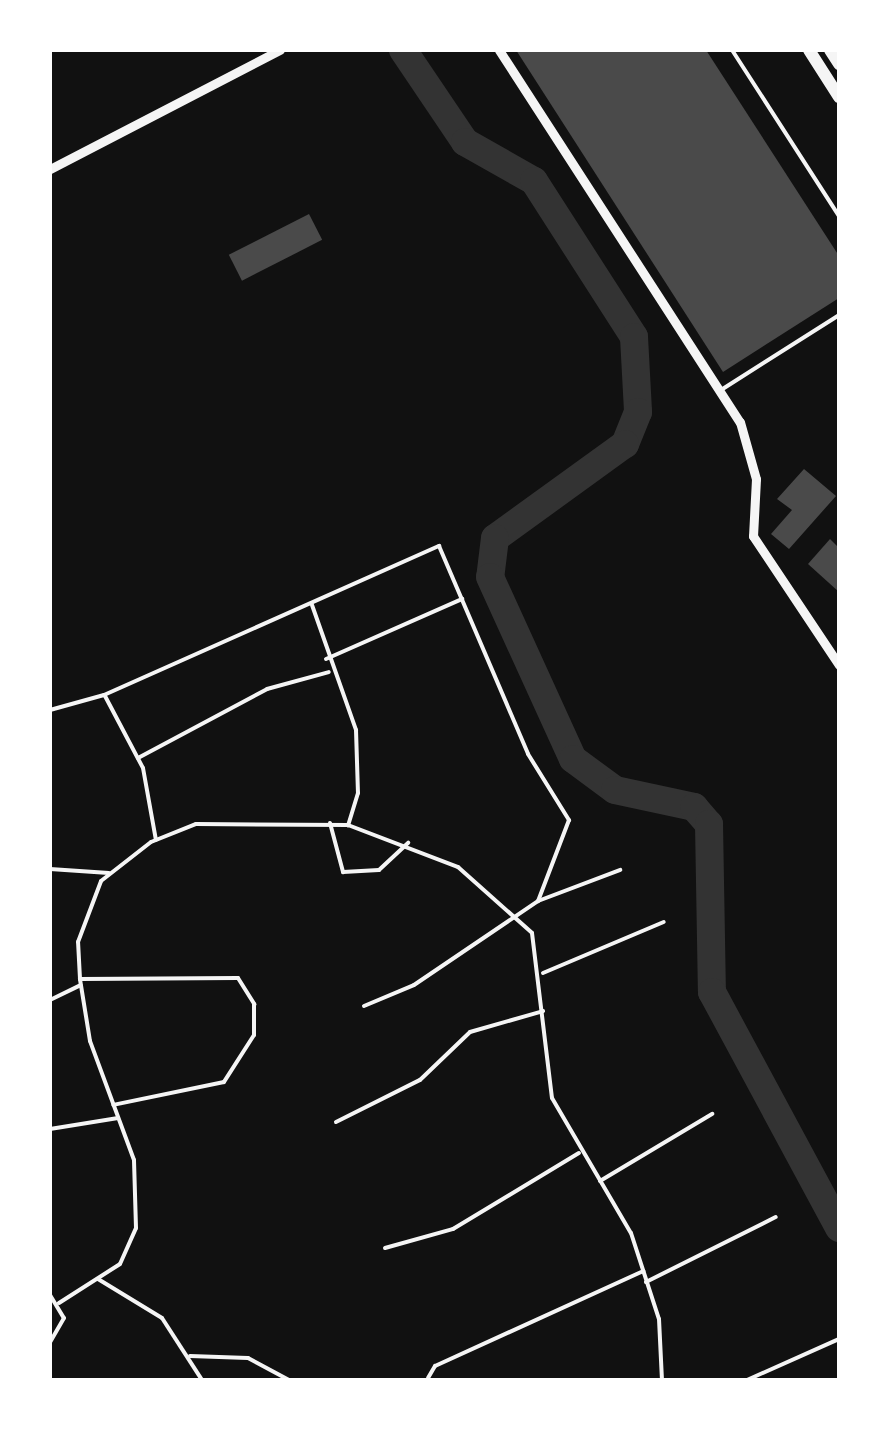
<!DOCTYPE html>
<html>
<head>
<meta charset="utf-8">
<style>
  body { margin:0 }
  #map { position:relative; width:889px; height:1430px; overflow:hidden; background:#111; font-family:Barlow,sans-serif }
  div>[style] { position:absolute }
  .river>* { height:28px; margin:-14px; padding:0 14px; transform-origin:14px; border-radius:14px; background:#333 }
  .building>* { inset:0; background:#4a4a4a; transform-origin:0 0 }
  .service>* { height:4px; margin:-2px; padding:0 2px; transform-origin:2px; border-radius:2px; background:#f5f5f5 }
  .tertiary>* { height:9px; margin:-4.5px; padding:0 4.5px; transform-origin:4.5px; border-radius:4.5px; background:#f5f5f5 }
  .trunk>* { height:12px; margin:-6px; padding:0 6px; transform-origin:6px; border-radius:6px; background:#f5f5f5 }
  span { translate:-50% -50%; white-space:nowrap; text-align:center; line-height:1.15; -webkit-text-stroke:8px #fff; paint-order:stroke }
  .frame { position:absolute; inset:0; border:52px solid #fff; pointer-events:none }
</style>
</head>
<body>
<div id="map">
  <div class="river">
    <i style="left:403px;top:50px;width:111px;rotate:56deg"></i>
    <i style="left:465px;top:142px;width:79px;rotate:29.5deg"></i>
    <i style="left:534px;top:181px;width:185px;rotate:57.3deg"></i>
    <i style="left:634px;top:337px;width:75px;rotate:86.9deg"></i>
    <i style="left:638px;top:412px;width:35px;rotate:112deg"></i>
    <i style="left:625px;top:444px;width:160px;rotate:144.1deg"></i>
    <i style="left:495px;top:538px;width:39px;rotate:97deg"></i>
    <i style="left:490px;top:577px;width:200px;rotate:65.5deg"></i>
    <i style="left:573px;top:759px;width:52px;rotate:36.4deg"></i>
    <i style="left:615px;top:790px;width:81px;rotate:12.1deg"></i>
    <i style="left:694px;top:807px;width:23px;rotate:49deg"></i>
    <i style="left:709px;top:824px;width:168px;rotate:89deg"></i>
    <i style="left:712px;top:992px;width:268px;rotate:61.7deg"></i>
  </div>
  <div class="building">
    <i style="clip-path:polygon(516px 50px,706px 50px,839px 256px,839px 298px,723px 372px)"></i>
    <i style="left:309px;top:214px;width:29px;height:90px;rotate:63deg"></i>
    <i style="clip-path:polygon(804px 469px,836px 496px,789px 549px,771px 534px,792px 510px,777px 499px)"></i>
    <i style="clip-path:polygon(830px 539px,839px 548px,839px 592px,808px 564px)"></i>
  </div>
  <div class="service">
    <i style="left:732px;top:50px;width:197px;rotate:57.2deg"></i>
    <i style="left:721px;top:390px;width:140px;rotate:-32.4deg"></i>
    <i style="left:312px;top:605px;width:133px;rotate:70.6deg"></i>
    <i style="left:356px;top:730px;width:63px;rotate:88.2deg"></i>
    <i style="left:358px;top:793px;width:34px;rotate:107deg"></i>
    <i style="left:326px;top:659px;width:149px;rotate:-23.8deg"></i>
    <i style="left:105px;top:696px;width:81px;rotate:62.2deg"></i>
    <i style="left:143px;top:768px;width:73px;rotate:79.8deg"></i>
    <i style="left:50px;top:710px;width:56px;rotate:-15.5deg"></i>
    <i style="left:104px;top:695px;width:367px;rotate:-24deg"></i>
    <i style="left:439px;top:546px;width:226px;rotate:66.8deg"></i>
    <i style="left:528px;top:754px;width:78px;rotate:58.2deg"></i>
    <i style="left:569px;top:820px;width:87px;rotate:110.9deg"></i>
    <i style="left:138px;top:758px;width:146px;rotate:-28.1deg"></i>
    <i style="left:267px;top:689px;width:64px;rotate:-15.3deg"></i>
    <i style="left:330px;top:823px;width:51px;rotate:75.1deg"></i>
    <i style="left:343px;top:872px;width:36px;rotate:-3deg"></i>
    <i style="left:379px;top:870px;width:40px;rotate:-43deg"></i>
    <i style="left:50px;top:869px;width:59px;rotate:3.9deg"></i>
    <i style="left:543px;top:973px;width:131px;rotate:-22.9deg"></i>
    <i style="left:80px;top:979px;width:158px;rotate:-0.4deg"></i>
    <i style="left:238px;top:978px;width:31px;rotate:58deg"></i>
    <i style="left:254px;top:1004px;width:31px;rotate:90deg"></i>
    <i style="left:254px;top:1035px;width:56px;rotate:122.6deg"></i>
    <i style="left:224px;top:1082px;width:113px;rotate:168.3deg"></i>
    <i style="left:50px;top:1000px;width:34px;rotate:-26deg"></i>
    <i style="left:364px;top:1006px;width:54px;rotate:-22.8deg"></i>
    <i style="left:414px;top:985px;width:150px;rotate:-34.1deg"></i>
    <i style="left:538px;top:901px;width:88px;rotate:-20.7deg"></i>
    <i style="left:336px;top:1122px;width:94px;rotate:-26.6deg"></i>
    <i style="left:420px;top:1080px;width:69px;rotate:-43.8deg"></i>
    <i style="left:470px;top:1032px;width:76px;rotate:-16deg"></i>
    <i style="left:50px;top:1129px;width:69px;rotate:-9.2deg"></i>
    <i style="left:600px;top:1181px;width:131px;rotate:-30.9deg"></i>
    <i style="left:385px;top:1248px;width:71px;rotate:-15.6deg"></i>
    <i style="left:453px;top:1229px;width:147px;rotate:-31.1deg"></i>
    <i style="left:98px;top:1279px;width:75px;rotate:31.4deg"></i>
    <i style="left:162px;top:1318px;width:74px;rotate:57.2deg"></i>
    <i style="left:646px;top:1282px;width:145px;rotate:-26.6deg"></i>
    <i style="left:50px;top:1295px;width:27px;rotate:59deg"></i>
    <i style="left:64px;top:1318px;width:28px;rotate:120deg"></i>
    <i style="left:59px;top:1303px;width:72px;rotate:-32.6deg"></i>
    <i style="left:120px;top:1264px;width:39px;rotate:-66deg"></i>
    <i style="left:136px;top:1228px;width:68px;rotate:-91.7deg"></i>
    <i style="left:134px;top:1160px;width:127px;rotate:-110.3deg"></i>
    <i style="left:90px;top:1041px;width:63px;rotate:-99.2deg"></i>
    <i style="left:80px;top:979px;width:37px;rotate:-93deg"></i>
    <i style="left:78px;top:942px;width:65px;rotate:-69.3deg"></i>
    <i style="left:101px;top:881px;width:63px;rotate:-38deg"></i>
    <i style="left:151px;top:842px;width:48px;rotate:-21.8deg"></i>
    <i style="left:196px;top:824px;width:152px;rotate:0.4deg"></i>
    <i style="left:348px;top:825px;width:118px;rotate:20.9deg"></i>
    <i style="left:458px;top:867px;width:99px;rotate:41.7deg"></i>
    <i style="left:532px;top:933px;width:166px;rotate:83.1deg"></i>
    <i style="left:552px;top:1098px;width:156px;rotate:59.7deg"></i>
    <i style="left:631px;top:1233px;width:90px;rotate:72deg"></i>
    <i style="left:659px;top:1319px;width:61px;rotate:87.2deg"></i>
    <i style="left:190px;top:1356px;width:58px;rotate:2deg"></i>
    <i style="left:248px;top:1358px;width:47px;rotate:28.2deg"></i>
    <i style="left:428px;top:1378px;width:14px;rotate:-60deg"></i>
    <i style="left:435px;top:1366px;width:229px;rotate:-24.5deg"></i>
    <i style="left:747px;top:1380px;width:101px;rotate:-24deg"></i>
  </div>
  <div class="tertiary">
    <i style="left:499px;top:50px;width:443px;rotate:57.1deg"></i>
    <i style="left:740px;top:422px;width:59px;rotate:74.3deg"></i>
    <i style="left:756px;top:479px;width:57px;rotate:93deg"></i>
    <i style="left:753px;top:536px;width:155px;rotate:56.3deg"></i>
    <i style="left:50px;top:169px;width:259px;rotate:-27.4deg"></i>
  </div>
  <div class="trunk">
    <i style="left:809px;top:50px;width:56px;rotate:57.4deg"></i>
    <i style="left:830px;top:50px;width:17px;rotate:57deg"></i>
  </div>
  <div class="frame"></div>
</div>
</body>
</html>
